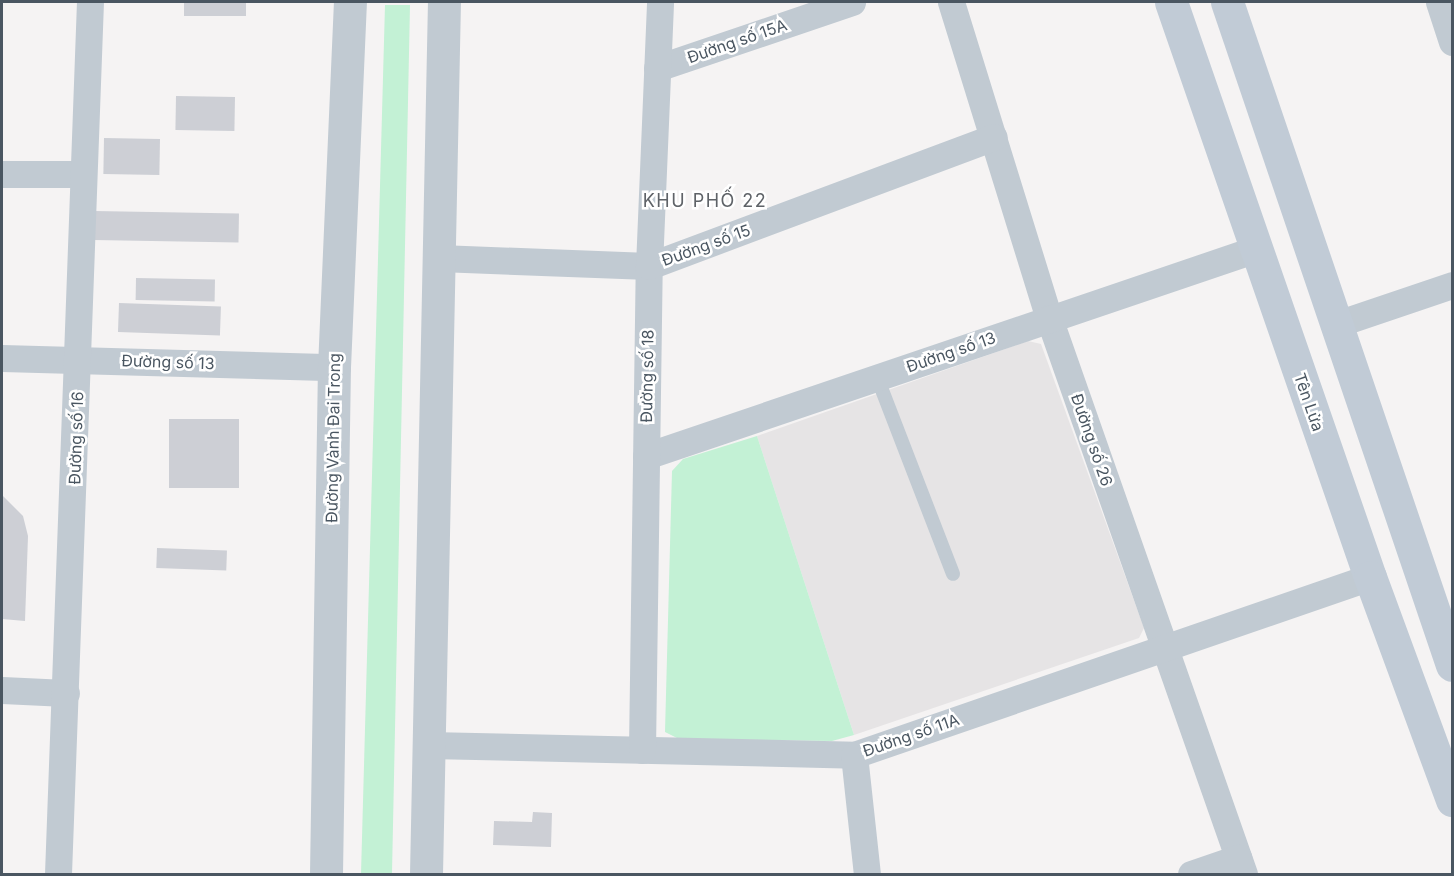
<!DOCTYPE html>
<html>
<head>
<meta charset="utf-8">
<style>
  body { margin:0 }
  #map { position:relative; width:1454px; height:876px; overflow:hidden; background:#f5f3f3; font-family:Inter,sans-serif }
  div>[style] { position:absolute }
  .education>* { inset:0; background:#e6e4e5 }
  .green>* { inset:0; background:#c3f1d5 }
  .building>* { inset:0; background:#cdcfd5; transform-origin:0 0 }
  .service>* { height:14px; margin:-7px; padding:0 7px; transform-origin:7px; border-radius:7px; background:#c1cad2 }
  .minor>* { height:27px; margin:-13.5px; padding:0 13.5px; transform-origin:13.5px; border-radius:13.5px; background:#c1cad2 }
  .tertiary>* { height:33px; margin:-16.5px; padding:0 16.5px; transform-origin:16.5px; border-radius:16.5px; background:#c1cad2 }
  .secondary>* { height:33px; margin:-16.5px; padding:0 16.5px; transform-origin:16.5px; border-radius:16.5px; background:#c1cbd6 }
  span { translate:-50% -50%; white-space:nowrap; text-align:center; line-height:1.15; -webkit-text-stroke:5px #fff; paint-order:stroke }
  .street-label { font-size:16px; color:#4a5661 }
  .neighbourhood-label { font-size:18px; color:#5f6368; letter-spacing:1.5px }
  .frame { position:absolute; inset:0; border:3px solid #4a5661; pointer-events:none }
</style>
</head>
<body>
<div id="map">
  <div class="education">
    <i style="clip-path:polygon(1028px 341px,1041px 344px,1144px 628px,1139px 638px,854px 735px,757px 436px)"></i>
  </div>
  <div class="green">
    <i style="clip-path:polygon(385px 5px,410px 5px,392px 874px,361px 874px)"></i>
    <i style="clip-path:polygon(757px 436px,854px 735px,832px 741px,679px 739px,665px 732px,672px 471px,683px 459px)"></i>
  </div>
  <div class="building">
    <i style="left:184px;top:2px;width:62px;height:14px"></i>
    <i style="left:176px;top:96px;width:59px;height:34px;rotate:1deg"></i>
    <i style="left:104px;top:138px;width:56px;height:36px;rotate:1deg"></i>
    <i style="left:94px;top:211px;width:145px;height:29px;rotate:1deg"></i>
    <i style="left:136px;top:278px;width:79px;height:22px;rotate:1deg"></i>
    <i style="left:119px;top:303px;width:102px;height:29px;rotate:2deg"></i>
    <i style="left:169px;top:419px;width:70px;height:69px"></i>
    <i style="clip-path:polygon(2px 495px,23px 516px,28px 536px,25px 621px,2px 619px)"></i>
    <i style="left:157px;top:548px;width:70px;height:20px;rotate:2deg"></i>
    <i style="clip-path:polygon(533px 812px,552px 813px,551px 847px,493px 845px,494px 821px,532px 822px)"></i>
  </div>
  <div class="service">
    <i style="left:877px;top:377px;width:211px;rotate:68.9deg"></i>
  </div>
  <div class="minor">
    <i style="left:951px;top:2px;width:331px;rotate:72.8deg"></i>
    <i style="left:1049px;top:318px;width:589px;rotate:70.67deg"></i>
    <i style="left:1439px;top:2px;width:42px;rotate:72deg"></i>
    <i style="left:657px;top:68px;width:206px;rotate:-18.7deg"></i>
    <i style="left:2px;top:174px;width:81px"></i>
    <i style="left:439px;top:258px;width:210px;rotate:2.2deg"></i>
    <i style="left:649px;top:266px;width:368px;rotate:-20.5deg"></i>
    <i style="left:1334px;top:325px;width:125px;rotate:-18.7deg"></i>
    <i style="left:2px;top:358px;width:332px;rotate:1.6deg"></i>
    <i style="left:646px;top:456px;width:644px;rotate:-18.74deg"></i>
    <i style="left:2px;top:690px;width:64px;rotate:2.7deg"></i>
    <i style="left:429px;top:745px;width:425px;rotate:1.3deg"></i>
    <i style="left:854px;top:755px;width:546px;rotate:-19.03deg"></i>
    <i style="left:642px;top:750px;width:484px;rotate:-89.2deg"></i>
    <i style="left:649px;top:266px;width:264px;rotate:-87.6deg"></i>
    <i style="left:854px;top:755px;width:120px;rotate:83.8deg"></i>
    <i style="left:58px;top:874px;width:873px;rotate:-87.9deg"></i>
    <i style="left:1191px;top:874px;width:50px;rotate:-18.8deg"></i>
  </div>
  <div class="tertiary">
    <i style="left:326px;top:874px;width:507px;rotate:-89.1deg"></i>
    <i style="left:334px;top:367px;width:365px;rotate:-87.5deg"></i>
    <i style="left:426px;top:874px;width:872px;rotate:-88.82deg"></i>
  </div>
  <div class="secondary">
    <i style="left:1171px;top:2px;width:608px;rotate:70.91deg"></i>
    <i style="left:1370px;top:577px;width:238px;rotate:69.8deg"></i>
    <i style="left:1227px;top:2px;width:700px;rotate:71.25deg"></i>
  </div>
  <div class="street-label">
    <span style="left:737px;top:41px;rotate:-19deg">Đường số 15A</span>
    <span style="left:706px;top:245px;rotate:-20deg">Đường số 15</span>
    <span style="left:951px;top:352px;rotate:-19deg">Đường số 13</span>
    <span style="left:168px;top:362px;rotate:2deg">Đường số 13</span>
    <span style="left:647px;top:376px;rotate:-89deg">Đường số 18</span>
    <span style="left:1309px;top:402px;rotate:71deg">Tên Lửa</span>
    <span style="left:76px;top:438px;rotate:-88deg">Đường số 16</span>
    <span style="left:333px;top:438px;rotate:-89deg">Đường Vành Đai Trong</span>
    <span style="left:1092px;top:440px;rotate:71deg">Đường số 26</span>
    <span style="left:911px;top:735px;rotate:-19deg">Đường số 11A</span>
  </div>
  <div class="neighbourhood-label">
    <span style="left:705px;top:201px">KHU PHỐ 22</span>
  </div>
  <div class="frame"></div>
</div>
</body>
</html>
